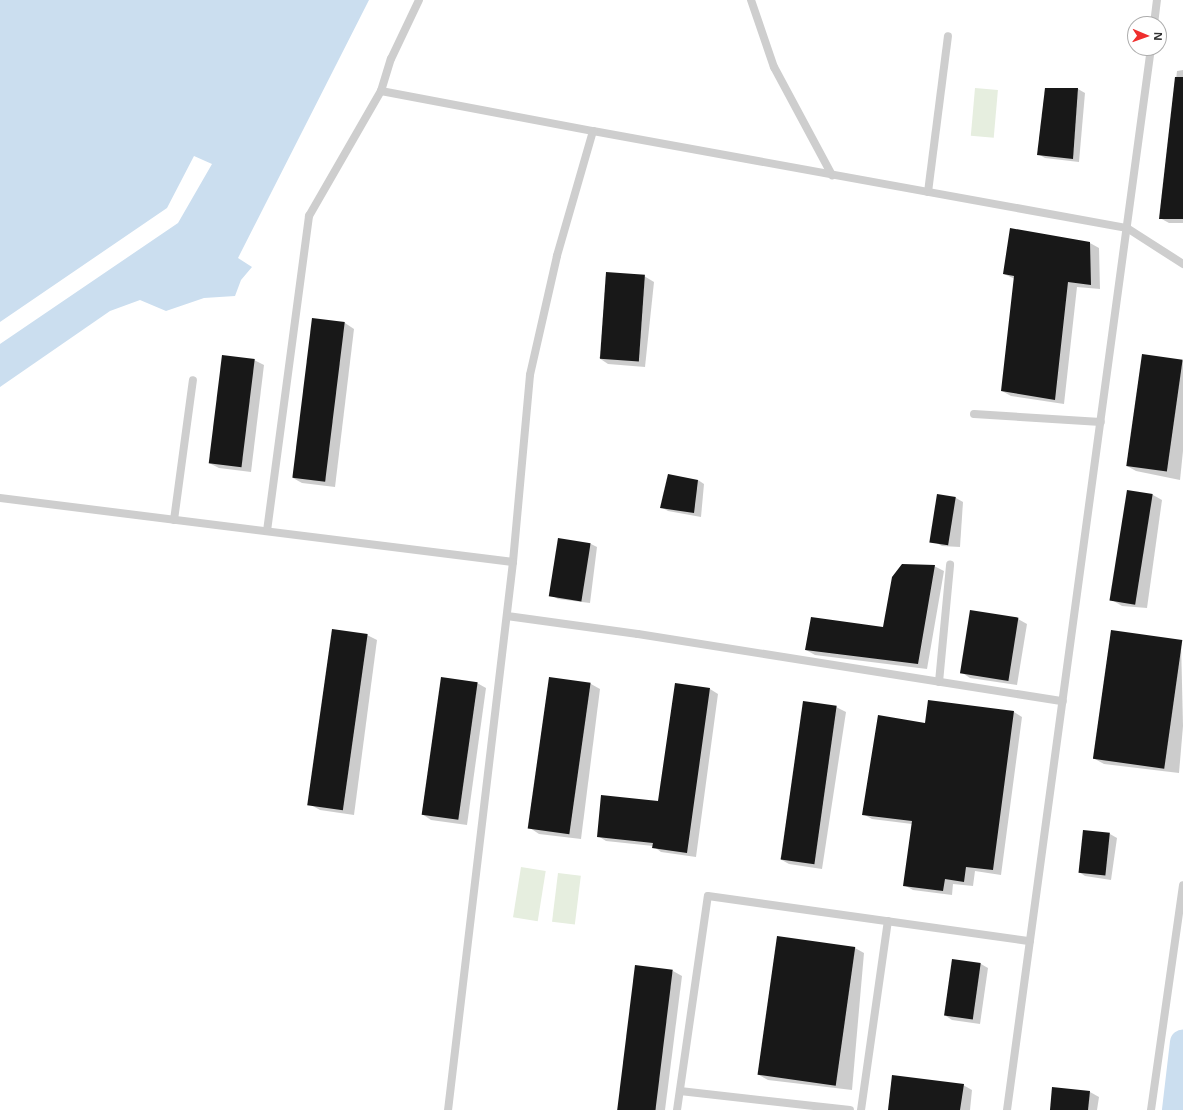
<!DOCTYPE html>
<html>
<head>
<meta charset="utf-8">
<style>
  body { margin:0 }
  #map { position:relative; width:1183px; height:1110px; overflow:hidden; background:#fff; font-family:"Noto Sans",sans-serif }
  div>[style] { position:absolute }
  .green>* { inset:0; background:#e6eedf; transform-origin:0 0 }
  .water>* { inset:0; background:#cbdeef }
  .shadow>* { inset:0; background:#0003 }
  .river>* { height:26px; margin:-13px; padding:0 13px; transform-origin:13px; border-radius:13px; background:#cbdeef }
  .building>* { inset:0; background:#181818; transform-origin:0 0 }
  .lane>* { height:8px; margin:-4px; padding:0 4px; transform-origin:4px; border-radius:4px; background:#cecece }
  span { translate:-50% -50%; white-space:nowrap; text-align:center; line-height:1.15; -webkit-text-stroke:4px #fff; paint-order:stroke }
  .north { position:absolute; left:1127px; top:16px; width:40px; height:40px; box-sizing:border-box; background:#fff; border:1px solid #adadad; border-radius:50%; rotate:92deg; font-size:11px; font-weight:700; line-height:16px; text-align:center; color:#313131 }
  .north::after { content:''; display:block; margin:auto; width:14px; height:18px; background:#ef2e2d; clip-path:polygon(50% 0,100% 100%,50% 72%,0 100%) }
</style>
</head>
<body>
<div id="map">
  <div class="green">
    <i style="left:975px;top:88px;width:23px;height:48px;rotate:5deg"></i>
    <i style="left:521px;top:867px;width:25px;height:51px;rotate:9deg"></i>
    <i style="left:558px;top:873px;width:23px;height:49px;rotate:7deg"></i>
  </div>
  <div class="water">
    <i style="clip-path:polygon(0 0,369px 0,238px 258px,252px 267px,241px 280px,235px 296px,204px 298px,166px 311px,140px 300px,110px 311px,0 387px,0 344px,178px 223px,212px 164px,194px 156px,167px 208px,0 322px)"></i>
  </div>
  <div class="shadow">
    <i style="clip-path:polygon(1183px 70px,1183px 223px,1169px 223px,1160px 218px,1177px 71px)"></i>
    <i style="clip-path:polygon(1046px 89px,1078px 89px,1085px 93px,1079px 162px,1045px 158px,1038px 154px)"></i>
    <i style="clip-path:polygon(1090px 243px,1099px 248px,1100px 289px,1077px 287px,1064px 404px,1011px 396px,1002px 391px,1015px 279px,1004px 274px)"></i>
    <i style="clip-path:polygon(644px 276px,654px 282px,645px 367px,608px 364px,599px 358px)"></i>
    <i style="clip-path:polygon(313px 319px,345px 323px,354px 329px,335px 487px,302px 483px,293px 478px)"></i>
    <i style="clip-path:polygon(1143px 355px,1183px 361px,1183px 451px,1180px 480px,1136px 471px,1127px 466px)"></i>
    <i style="clip-path:polygon(254px 360px,264px 365px,251px 472px,219px 468px,209px 463px)"></i>
    <i style="clip-path:polygon(698px 480px,704px 484px,701px 517px,668px 511px,661px 507px)"></i>
    <i style="clip-path:polygon(1128px 492px,1153px 495px,1162px 500px,1147px 608px,1122px 606px,1112px 600px)"></i>
    <i style="clip-path:polygon(938px 495px,956px 498px,963px 502px,960px 547px,942px 546px,935px 542px)"></i>
    <i style="clip-path:polygon(591px 544px,597px 547px,590px 603px,558px 599px,551px 595px)"></i>
    <i style="clip-path:polygon(934px 566px,944px 571px,927px 669px,815px 655px,806px 650px,884px 628px)"></i>
    <i style="clip-path:polygon(971px 611px,1018px 619px,1027px 624px,1017px 685px,970px 678px,961px 672px)"></i>
    <i style="clip-path:polygon(367px 635px,377px 640px,354px 815px,320px 810px,311px 805px)"></i>
    <i style="clip-path:polygon(1181px 641px,1183px 726px,1179px 773px,1104px 764px,1095px 759px)"></i>
    <i style="clip-path:polygon(550px 679px,591px 684px,600px 689px,581px 839px,539px 834px,530px 828px)"></i>
    <i style="clip-path:polygon(477px 683px,486px 688px,467px 825px,431px 820px,422px 814px)"></i>
    <i style="clip-path:polygon(710px 689px,718px 694px,696px 857px,661px 852px,653px 846px,606px 841px,598px 836px,659px 802px)"></i>
    <i style="clip-path:polygon(836px 707px,846px 712px,822px 869px,789px 864px,780px 859px)"></i>
    <i style="clip-path:polygon(1014px 712px,1022px 717px,1001px 875px,975px 871px,973px 886px,953px 884px,952px 895px,913px 890px,904px 885px,912px 824px,872px 819px,863px 814px,926px 724px)"></i>
    <i style="clip-path:polygon(1110px 834px,1117px 838px,1111px 880px,1085px 876px,1079px 872px)"></i>
    <i style="clip-path:polygon(778px 937px,855px 948px,864px 953px,852px 1090px,768px 1080px,759px 1075px)"></i>
    <i style="clip-path:polygon(953px 960px,981px 964px,988px 968px,980px 1024px,952px 1020px,946px 1016px)"></i>
    <i style="clip-path:polygon(673px 971px,682px 976px,665px 1110px,618px 1110px)"></i>
    <i style="clip-path:polygon(963px 1085px,972px 1090px,970px 1110px,889px 1110px)"></i>
    <i style="clip-path:polygon(1090px 1092px,1099px 1097px,1097px 1110px,1051px 1110px)"></i>
  </div>
  <div class="river">
    <i style="left:1175px;top:1110px;width:68px;rotate:-83.3deg"></i>
  </div>
  <div class="building">
    <i style="clip-path:polygon(1175px 77px,1183px 77px,1183px 219px,1159px 219px)"></i>
    <i style="clip-path:polygon(1045px 88px,1078px 88px,1073px 159px,1037px 155px)"></i>
    <i style="clip-path:polygon(1010px 228px,1090px 242px,1091px 285px,1068px 282px,1055px 400px,1001px 391px,1014px 276px,1003px 274px)"></i>
    <i style="left:606px;top:272px;width:39px;height:87px;rotate:4deg"></i>
    <i style="left:312px;top:318px;width:33px;height:161px;rotate:7deg"></i>
    <i style="left:1142px;top:354px;width:41px;height:113px;rotate:8deg"></i>
    <i style="left:222px;top:355px;width:33px;height:109px;rotate:7deg"></i>
    <i style="clip-path:polygon(668px 474px,698px 480px,694px 513px,660px 508px)"></i>
    <i style="left:1127px;top:490px;width:26px;height:112px;rotate:9deg"></i>
    <i style="left:937px;top:494px;width:19px;height:49px;rotate:9deg"></i>
    <i style="left:558px;top:538px;width:33px;height:59px;rotate:9deg"></i>
    <i style="clip-path:polygon(902px 564px,935px 565px,918px 664px,805px 650px,811px 617px,883px 627px,892px 577px)"></i>
    <i style="left:970px;top:610px;width:49px;height:64px;rotate:9deg"></i>
    <i style="left:332px;top:629px;width:36px;height:178px;rotate:8deg"></i>
    <i style="left:1111px;top:630px;width:72px;height:130px;rotate:8deg"></i>
    <i style="left:441px;top:677px;width:37px;height:139px;rotate:8deg"></i>
    <i style="left:549px;top:677px;width:42px;height:153px;rotate:8deg"></i>
    <i style="clip-path:polygon(675px 683px,710px 688px,687px 853px,652px 848px,653px 843px,597px 837px,601px 795px,658px 801px)"></i>
    <i style="clip-path:polygon(928px 700px,1014px 711px,993px 870px,966px 867px,964px 882px,945px 879px,943px 891px,903px 886px,912px 821px,862px 815px,878px 715px,925px 723px)"></i>
    <i style="left:803px;top:701px;width:34px;height:160px;rotate:8deg"></i>
    <i style="left:1083px;top:830px;width:27px;height:43px;rotate:6deg"></i>
    <i style="left:777px;top:936px;width:79px;height:140px;rotate:8deg"></i>
    <i style="left:952px;top:959px;width:29px;height:57px;rotate:8deg"></i>
    <i style="left:635px;top:965px;width:38px;height:146px;rotate:7deg"></i>
    <i style="clip-path:polygon(892px 1075px,964px 1084px,960px 1110px,888px 1110px)"></i>
    <i style="clip-path:polygon(1052px 1087px,1090px 1091px,1088px 1110px,1050px 1110px)"></i>
  </div>
  <div class="lane">
    <i style="left:751px;top:0;width:71px;rotate:71.1deg"></i>
    <i style="left:774px;top:67px;width:123px;rotate:61.8deg"></i>
    <i style="left:1154px;top:24px;width:24px;rotate:-83deg"></i>
    <i style="left:381px;top:91px;width:34px;rotate:-73deg"></i>
    <i style="left:391px;top:59px;width:65px;rotate:-64.6deg"></i>
    <i style="left:593px;top:131px;width:543px;rotate:10.3deg"></i>
    <i style="left:1127px;top:228px;width:67px;rotate:32.7deg"></i>
    <i style="left:928px;top:192px;width:157px;rotate:-82.7deg"></i>
    <i style="left:974px;top:414px;width:127px;rotate:3.6deg"></i>
    <i style="left:0;top:498px;width:517px;rotate:7.11deg"></i>
    <i style="left:174px;top:520px;width:141px;rotate:-82.3deg"></i>
    <i style="left:267px;top:531px;width:318px;rotate:-82.4deg"></i>
    <i style="left:309px;top:216px;width:144px;rotate:-60.1deg"></i>
    <i style="left:381px;top:91px;width:216px;rotate:10.7deg"></i>
    <i style="left:593px;top:131px;width:130px;rotate:106.1deg"></i>
    <i style="left:557px;top:256px;width:122px;rotate:102.8deg"></i>
    <i style="left:530px;top:375px;width:188px;rotate:95.2deg"></i>
    <i style="left:513px;top:562px;width:552px;rotate:96.76deg"></i>
    <i style="left:507px;top:616px;width:132px;rotate:7.8deg"></i>
    <i style="left:638px;top:634px;width:430px;rotate:9deg"></i>
    <i style="left:939px;top:682px;width:118px;rotate:-84.6deg"></i>
    <i style="left:680px;top:1091px;width:171px;rotate:6.4deg"></i>
    <i style="left:677px;top:1110px;width:216px;rotate:-81.8deg"></i>
    <i style="left:708px;top:896px;width:325px;rotate:8deg"></i>
    <i style="left:861px;top:1110px;width:191px;rotate:-81.9deg"></i>
    <i style="left:1007px;top:1110px;width:1072px;rotate:-82.28deg"></i>
    <i style="left:1151px;top:1110px;width:227px;rotate:-81.9deg"></i>
  </div>
  <div class="north">N</div>
</div>
</body>
</html>
